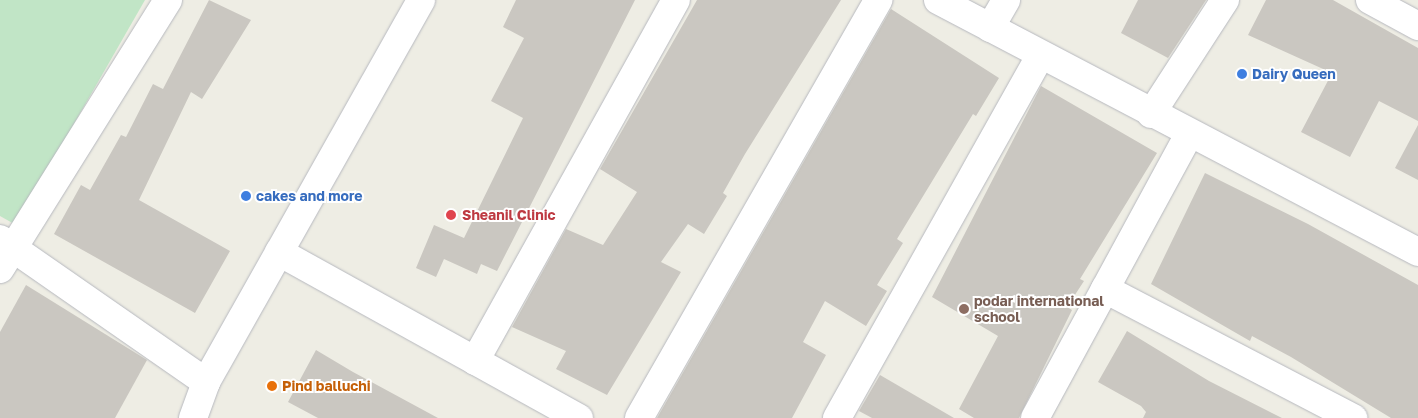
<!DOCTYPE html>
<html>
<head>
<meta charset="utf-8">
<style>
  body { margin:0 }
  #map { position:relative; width:1418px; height:418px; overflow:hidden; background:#eeede4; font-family:"Golos Text",sans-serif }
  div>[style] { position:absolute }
  .green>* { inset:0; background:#c1e5c6 }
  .building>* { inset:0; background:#cac7c1 }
  .roads { filter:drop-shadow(0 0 1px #b6b8be) drop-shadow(0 0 1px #b6b8be) }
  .minor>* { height:28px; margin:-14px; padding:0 14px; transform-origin:14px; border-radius:14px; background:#fff }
  .dots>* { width:14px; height:14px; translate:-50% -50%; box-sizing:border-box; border:2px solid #fff; border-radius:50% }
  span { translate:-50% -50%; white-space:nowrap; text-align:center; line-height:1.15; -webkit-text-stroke:4px #fff; paint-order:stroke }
  .shop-label { font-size:14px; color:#366cbe; font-weight:700 }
  .left { translate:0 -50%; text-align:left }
  .health-label { font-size:14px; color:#be3a42; font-weight:700 }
  .education-label { font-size:14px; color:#785e54; font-weight:700 }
  .food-label { font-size:14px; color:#c56008; font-weight:700 }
</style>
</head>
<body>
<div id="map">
  <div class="green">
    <i style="clip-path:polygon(0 0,145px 0,16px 225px,0 216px)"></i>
  </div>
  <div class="building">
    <i style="clip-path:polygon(209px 0,251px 20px,202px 99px,191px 92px,139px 200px,230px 251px,195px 313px,54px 234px,81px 185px,90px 190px,121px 135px,126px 137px,153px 84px,163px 89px)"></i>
    <i style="clip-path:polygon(516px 0,635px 0,497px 271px,481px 264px,477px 274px,444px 259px,436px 277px,416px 268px,434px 225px,464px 238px,523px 118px,491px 101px,524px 38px,503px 27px)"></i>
    <i style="clip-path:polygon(697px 0,841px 0,745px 154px,723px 193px,727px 196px,704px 234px,688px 224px,661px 262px,681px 272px,607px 395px,556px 369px,566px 351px,512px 327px,566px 229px,603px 245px,637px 192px,600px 169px)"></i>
    <i style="clip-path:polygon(1138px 0,1206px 0,1168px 58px,1121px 33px)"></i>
    <i style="clip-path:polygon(1266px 0,1333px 0,1418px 48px,1418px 121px,1379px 101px,1350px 157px,1301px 132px,1332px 73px,1248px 35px)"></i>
    <i style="clip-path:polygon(891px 9px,999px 78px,976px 116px,973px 114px,897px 239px,903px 243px,877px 285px,887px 291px,866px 326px,825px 301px,803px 342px,826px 355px,792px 418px,657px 418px)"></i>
    <i style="clip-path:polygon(1041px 86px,1157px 153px,1080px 279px,1084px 281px,1067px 307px,1072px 310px,1019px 418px,974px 418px,959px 409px,998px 336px,932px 297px)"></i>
    <i style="clip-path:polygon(1418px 125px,1418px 180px,1395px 168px)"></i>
    <i style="clip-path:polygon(1205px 173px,1308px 224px,1418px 285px,1418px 418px,1391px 418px,1291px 357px,1252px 336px,1250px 341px,1151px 284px)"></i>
    <i style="clip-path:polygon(26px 285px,147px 360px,115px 418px,0 418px,0 332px)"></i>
    <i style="clip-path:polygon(1127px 331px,1209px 381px,1282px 418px,1143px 418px,1146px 412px,1141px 406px,1098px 382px)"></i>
    <i style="clip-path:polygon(316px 350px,353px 372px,438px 418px,318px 418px,288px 402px)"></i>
    <i style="clip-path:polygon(880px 375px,954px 418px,872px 418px,859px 411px)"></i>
  </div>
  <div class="roads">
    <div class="minor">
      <i style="left:938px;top:0;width:542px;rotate:27.7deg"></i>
      <i style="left:1370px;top:0;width:55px;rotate:28.4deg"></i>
      <i style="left:990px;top:28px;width:32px;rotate:-60deg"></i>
      <i style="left:1151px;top:114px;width:136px;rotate:-57deg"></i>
      <i style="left:0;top:239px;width:251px;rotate:34.8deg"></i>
      <i style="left:279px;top:252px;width:343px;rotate:29deg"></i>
      <i style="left:0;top:269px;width:317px;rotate:-58deg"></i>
      <i style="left:1105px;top:289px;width:280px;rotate:27.5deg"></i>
      <i style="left:475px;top:361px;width:413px;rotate:-60.9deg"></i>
      <i style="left:193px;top:418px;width:38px;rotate:-70deg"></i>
      <i style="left:206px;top:382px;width:438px;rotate:-60.6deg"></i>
      <i style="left:639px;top:418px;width:482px;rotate:-60.2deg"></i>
      <i style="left:837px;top:418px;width:416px;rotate:-60.7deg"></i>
      <i style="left:1035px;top:418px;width:324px;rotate:-61.5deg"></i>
    </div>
  </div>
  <div class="dots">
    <i style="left:1242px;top:74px;background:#3f7fe0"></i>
    <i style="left:246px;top:196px;background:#3f7fe0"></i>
    <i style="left:451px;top:215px;background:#e0444e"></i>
    <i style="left:964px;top:309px;background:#8d6e63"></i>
    <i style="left:272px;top:386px;background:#e8710a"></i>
  </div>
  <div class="shop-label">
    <span class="left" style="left:1252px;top:74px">Dairy Queen</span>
    <span class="left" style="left:256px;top:196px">cakes and more</span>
  </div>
  <div class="health-label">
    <span class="left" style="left:462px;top:215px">Sheanil Clinic</span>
  </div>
  <div class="education-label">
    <span class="left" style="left:974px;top:309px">podar international<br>school</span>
  </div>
  <div class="food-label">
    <span class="left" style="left:282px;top:386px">Pind balluchi</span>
  </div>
</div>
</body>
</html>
